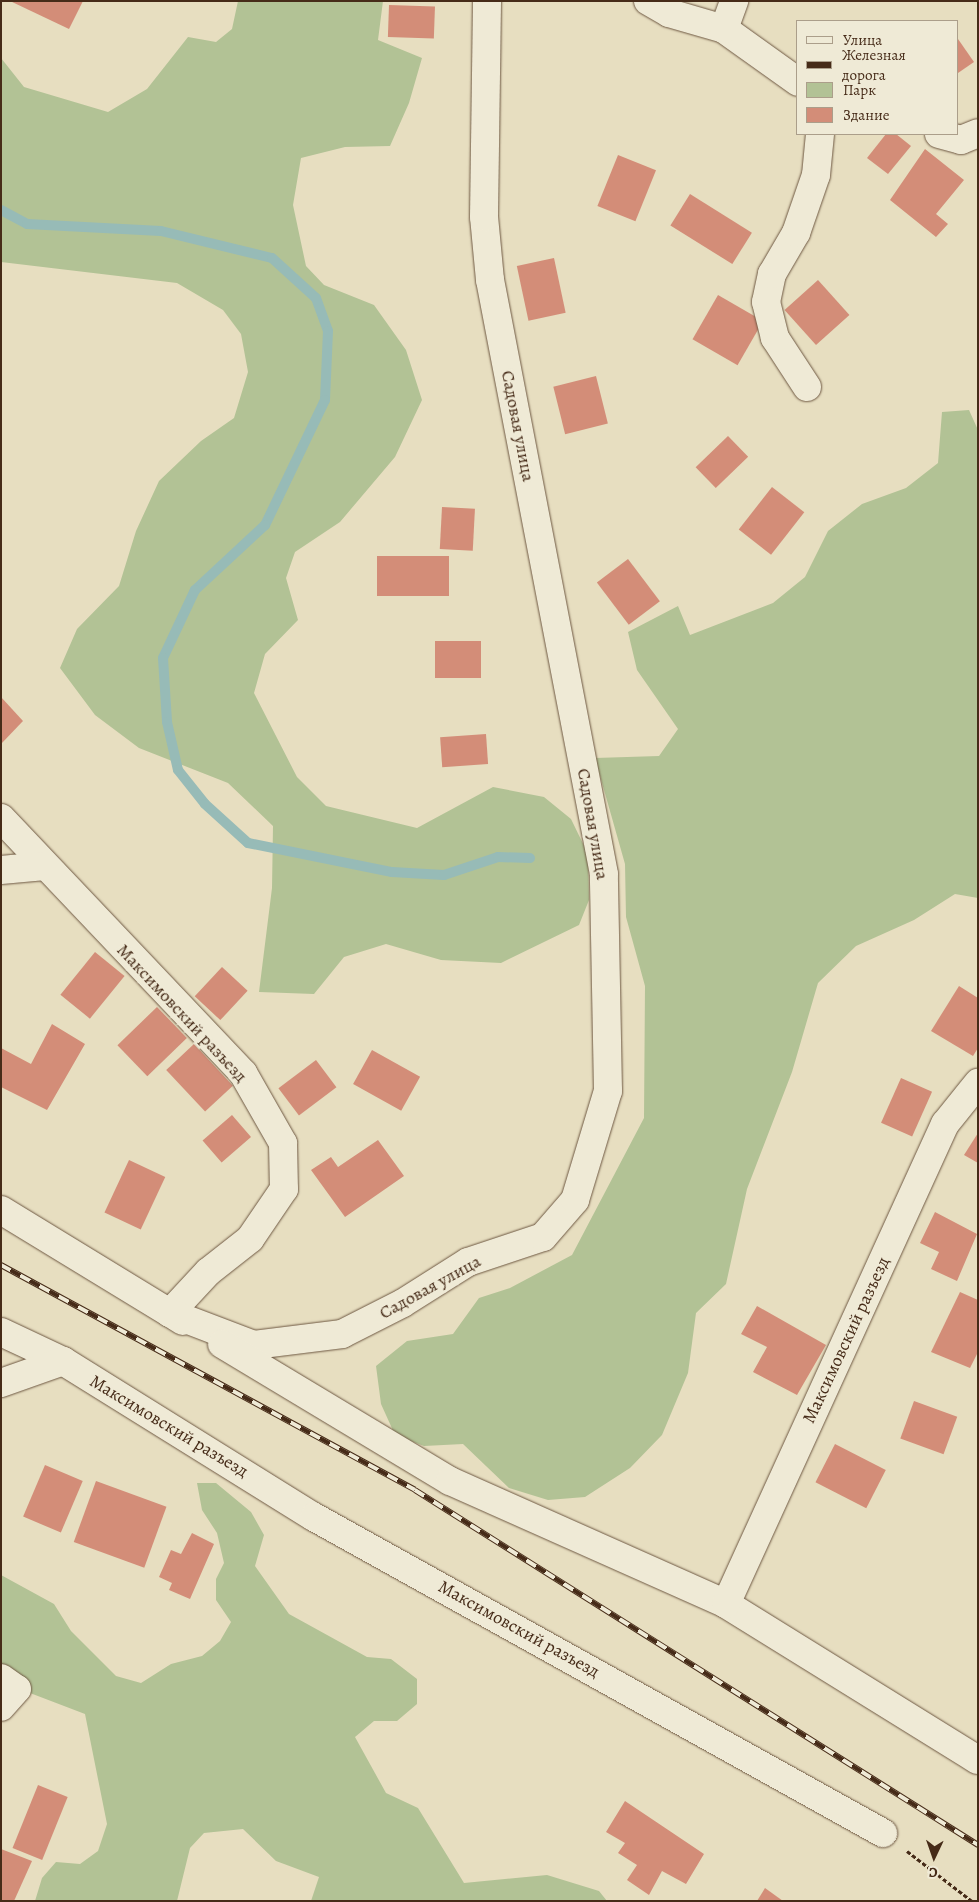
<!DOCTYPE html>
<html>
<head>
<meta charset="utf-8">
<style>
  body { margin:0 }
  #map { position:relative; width:979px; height:1902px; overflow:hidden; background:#e7dec0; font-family:Alegreya,serif }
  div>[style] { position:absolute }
  .green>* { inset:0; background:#b2c295 }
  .stream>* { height:10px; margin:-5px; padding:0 5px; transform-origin:5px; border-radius:5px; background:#97bbb7 }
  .building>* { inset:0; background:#d38d78; transform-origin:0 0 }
  .path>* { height:3px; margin-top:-1.5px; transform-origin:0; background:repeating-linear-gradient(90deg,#462b18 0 4px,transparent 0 6.5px) }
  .roads { filter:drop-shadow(0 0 1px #6e5842) drop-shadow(0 0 1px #6e5842) }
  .minor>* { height:28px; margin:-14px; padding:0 14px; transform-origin:14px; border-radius:14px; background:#efead6 }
  .rail>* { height:5.5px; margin-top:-2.75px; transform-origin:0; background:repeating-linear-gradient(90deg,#efead6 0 11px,#462b18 0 22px); box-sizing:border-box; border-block:1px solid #462b18 }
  span { translate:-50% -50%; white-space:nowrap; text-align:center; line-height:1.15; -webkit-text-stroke:5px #efead6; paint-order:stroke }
  .street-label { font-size:18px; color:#462b18 }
  .frame { position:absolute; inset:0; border:2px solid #462b18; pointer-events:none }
  .legend { position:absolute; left:796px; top:20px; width:162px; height:115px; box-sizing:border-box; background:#efead6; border:1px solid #ab9e8a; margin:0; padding:6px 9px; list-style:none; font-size:15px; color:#462b18 }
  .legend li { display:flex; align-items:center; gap:10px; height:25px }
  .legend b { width:25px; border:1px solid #ab9e8a }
  .north { position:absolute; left:909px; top:1832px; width:50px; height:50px; -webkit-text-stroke:4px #efead6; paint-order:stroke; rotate:183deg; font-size:14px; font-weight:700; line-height:20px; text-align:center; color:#462b18 }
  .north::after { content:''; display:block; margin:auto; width:18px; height:22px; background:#462b18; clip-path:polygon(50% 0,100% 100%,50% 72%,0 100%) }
</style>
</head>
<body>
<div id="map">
  <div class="green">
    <i style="clip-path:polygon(238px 1px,383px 1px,378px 40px,422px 58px,409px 103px,390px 146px,345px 147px,301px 158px,293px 205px,306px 266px,324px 285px,374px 305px,406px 350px,422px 400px,395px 457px,340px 522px,295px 552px,286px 578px,298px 620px,265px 654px,254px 693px,297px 777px,326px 806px,417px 828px,493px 787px,544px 797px,571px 819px,588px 854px,589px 900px,579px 925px,501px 963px,441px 960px,386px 944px,344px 957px,314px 994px,259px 992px,272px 888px,273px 826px,228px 783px,139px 748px,95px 715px,60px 668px,77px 629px,119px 586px,136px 531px,159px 481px,201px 441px,234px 418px,248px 372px,241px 334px,223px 310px,177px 283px,1px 262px,1px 58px,24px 87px,108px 112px,147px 89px,188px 37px,216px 42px,232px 29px)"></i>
    <i style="clip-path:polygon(969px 410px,978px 430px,978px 898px,955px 894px,914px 920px,856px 946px,818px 983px,792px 1072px,747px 1189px,726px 1284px,696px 1313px,688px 1373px,662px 1435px,630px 1468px,585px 1497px,548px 1500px,509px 1488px,463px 1444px,424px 1446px,395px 1435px,381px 1404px,376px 1366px,407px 1341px,453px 1334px,479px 1298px,510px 1288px,572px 1255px,644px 1118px,645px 986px,626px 917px,625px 864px,595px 758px,659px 756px,678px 729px,637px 670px,628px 632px,678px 606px,690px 635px,773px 603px,805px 577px,828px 531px,862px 504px,906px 488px,938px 463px,942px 412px)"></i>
    <i style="clip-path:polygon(197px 1483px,216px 1483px,251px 1512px,264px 1535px,255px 1566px,289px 1614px,367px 1657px,391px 1659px,417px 1679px,417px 1704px,397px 1721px,374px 1721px,355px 1737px,386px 1793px,418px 1808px,464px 1883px,547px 1875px,599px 1891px,607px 1901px,311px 1901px,319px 1877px,276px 1861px,243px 1829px,204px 1833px,190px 1848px,177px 1901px,35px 1901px,42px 1878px,56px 1862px,80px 1864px,98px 1851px,107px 1824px,85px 1714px,30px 1693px,1px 1667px,1px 1575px,54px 1604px,71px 1631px,116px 1676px,141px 1683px,171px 1664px,202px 1656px,220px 1641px,231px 1622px,216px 1600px,216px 1579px,224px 1563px,217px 1533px,202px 1510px)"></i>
  </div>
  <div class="stream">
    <i style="left:1px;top:210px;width:30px;rotate:28deg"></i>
    <i style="left:27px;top:224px;width:134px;rotate:3deg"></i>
    <i style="left:161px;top:231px;width:114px;rotate:13.7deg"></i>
    <i style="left:272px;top:258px;width:59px;rotate:42.3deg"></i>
    <i style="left:316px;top:298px;width:35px;rotate:70deg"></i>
    <i style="left:328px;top:331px;width:69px;rotate:92.5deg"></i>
    <i style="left:325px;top:400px;width:139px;rotate:115.6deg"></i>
    <i style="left:265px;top:525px;width:96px;rotate:137.1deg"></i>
    <i style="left:195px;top:590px;width:75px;rotate:115.2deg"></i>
    <i style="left:163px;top:658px;width:64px;rotate:86.4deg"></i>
    <i style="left:167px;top:722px;width:49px;rotate:77.1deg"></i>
    <i style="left:178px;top:770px;width:43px;rotate:51.5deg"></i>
    <i style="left:205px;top:804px;width:58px;rotate:42.2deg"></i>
    <i style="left:248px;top:843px;width:147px;rotate:11.4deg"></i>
    <i style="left:392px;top:872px;width:52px;rotate:3.3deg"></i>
    <i style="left:444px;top:875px;width:57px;rotate:-18.4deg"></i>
    <i style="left:498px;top:857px;width:32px;rotate:2deg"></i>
  </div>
  <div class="building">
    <i style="clip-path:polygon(10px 1px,83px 1px,69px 29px)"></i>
    <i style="left:389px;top:5px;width:46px;height:32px;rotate:2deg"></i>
    <i style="clip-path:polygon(958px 39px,974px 62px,958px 73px)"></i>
    <i style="clip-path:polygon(886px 134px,896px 134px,911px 146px,888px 174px,867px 158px)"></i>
    <i style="clip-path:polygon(925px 149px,964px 180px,936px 214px,948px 224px,936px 237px,890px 200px)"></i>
    <i style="left:618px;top:155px;width:41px;height:55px;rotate:22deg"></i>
    <i style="left:690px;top:194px;width:73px;height:37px;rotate:32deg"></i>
    <i style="left:554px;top:258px;width:56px;height:38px;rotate:78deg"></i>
    <i style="left:818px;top:280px;width:47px;height:45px;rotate:48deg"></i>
    <i style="left:718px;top:295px;width:52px;height:51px;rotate:30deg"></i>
    <i style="left:596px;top:376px;width:49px;height:44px;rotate:76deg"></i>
    <i style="left:728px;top:436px;width:29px;height:45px;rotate:46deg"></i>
    <i style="left:772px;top:487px;width:41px;height:54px;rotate:38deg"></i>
    <i style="left:442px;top:507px;width:33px;height:42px;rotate:3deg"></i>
    <i style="left:377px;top:556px;width:72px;height:40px"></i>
    <i style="left:628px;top:559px;width:53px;height:39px;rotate:53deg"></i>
    <i style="left:435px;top:641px;width:46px;height:37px"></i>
    <i style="clip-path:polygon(1px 697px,23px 721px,1px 744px)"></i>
    <i style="left:486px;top:734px;width:30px;height:46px;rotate:86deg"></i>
    <i style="left:95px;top:952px;width:38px;height:55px;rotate:39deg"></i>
    <i style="left:222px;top:967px;width:35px;height:40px;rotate:43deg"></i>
    <i style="clip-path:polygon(959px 986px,978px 998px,978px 1048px,973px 1056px,931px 1031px)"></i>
    <i style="left:157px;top:1007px;width:43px;height:55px;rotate:46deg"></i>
    <i style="clip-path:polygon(52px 1024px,85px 1044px,47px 1110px,1px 1087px,1px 1048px,31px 1064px)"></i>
    <i style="left:194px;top:1044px;width:57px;height:38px;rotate:47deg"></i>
    <i style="left:372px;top:1050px;width:55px;height:39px;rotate:29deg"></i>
    <i style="left:316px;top:1060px;width:34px;height:47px;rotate:53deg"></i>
    <i style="left:901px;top:1078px;width:34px;height:49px;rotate:24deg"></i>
    <i style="left:232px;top:1115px;width:29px;height:39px;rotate:49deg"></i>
    <i style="clip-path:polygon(978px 1133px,978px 1163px,964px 1155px)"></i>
    <i style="clip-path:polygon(378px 1140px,404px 1176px,345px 1217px,311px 1170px,331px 1157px,338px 1167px)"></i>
    <i style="left:129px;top:1160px;width:40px;height:58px;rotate:25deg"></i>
    <i style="clip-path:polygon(935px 1212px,977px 1234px,957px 1281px,931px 1269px,939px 1252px,920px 1243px)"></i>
    <i style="clip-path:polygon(960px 1292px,978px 1300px,978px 1352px,970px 1368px,931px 1352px)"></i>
    <i style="clip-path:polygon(757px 1306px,826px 1345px,797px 1395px,753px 1372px,767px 1347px,741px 1334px)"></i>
    <i style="left:914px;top:1401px;width:46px;height:40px;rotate:20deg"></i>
    <i style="left:835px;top:1444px;width:57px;height:43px;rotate:27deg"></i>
    <i style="left:45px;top:1465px;width:41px;height:56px;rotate:23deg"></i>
    <i style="left:96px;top:1481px;width:75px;height:65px;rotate:20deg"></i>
    <i style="clip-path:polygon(192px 1533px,214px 1544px,190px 1599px,169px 1590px,172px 1583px,159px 1577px,171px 1550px,181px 1554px)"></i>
    <i style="left:38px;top:1785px;width:32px;height:68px;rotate:22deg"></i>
    <i style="clip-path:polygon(625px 1801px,704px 1854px,686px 1884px,662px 1871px,649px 1895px,627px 1880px,637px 1865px,618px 1853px,625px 1843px,606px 1832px)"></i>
    <i style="clip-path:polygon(1px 1849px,32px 1861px,14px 1901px,1px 1901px)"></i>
    <i style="clip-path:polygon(765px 1888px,783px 1901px,757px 1901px)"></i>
  </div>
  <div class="path">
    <i style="left:907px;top:1851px;width:82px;rotate:37.6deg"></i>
  </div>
  <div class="roads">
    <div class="minor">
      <i style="left:648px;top:1px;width:24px;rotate:30deg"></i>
      <i style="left:669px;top:13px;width:57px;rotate:16.2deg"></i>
      <i style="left:724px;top:29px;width:91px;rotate:35.6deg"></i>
      <i style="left:724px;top:29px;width:30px;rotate:-70deg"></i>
      <i style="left:939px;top:134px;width:23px;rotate:15deg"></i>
      <i style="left:961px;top:140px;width:18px;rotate:-22deg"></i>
      <i style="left:807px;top:387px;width:59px;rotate:-123.1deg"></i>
      <i style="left:775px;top:338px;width:37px;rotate:-104deg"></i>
      <i style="left:766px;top:302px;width:29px;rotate:-78deg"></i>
      <i style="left:772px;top:274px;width:48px;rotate:-59.7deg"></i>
      <i style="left:796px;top:233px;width:61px;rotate:-71deg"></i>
      <i style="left:816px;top:175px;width:41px;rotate:-84.4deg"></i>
      <i style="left:1px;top:818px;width:352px;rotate:46.5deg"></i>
      <i style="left:243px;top:1073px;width:81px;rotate:60.3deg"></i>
      <i style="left:283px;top:1143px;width:46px;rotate:88.8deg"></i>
      <i style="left:284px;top:1189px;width:60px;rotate:124.2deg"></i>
      <i style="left:250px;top:1239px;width:53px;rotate:141.8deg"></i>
      <i style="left:208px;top:1272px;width:56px;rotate:132.8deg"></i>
      <i style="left:170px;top:1313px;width:15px;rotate:32deg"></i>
      <i style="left:1px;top:870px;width:44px;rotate:-5.2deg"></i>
      <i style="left:1px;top:1210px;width:198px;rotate:31.4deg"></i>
      <i style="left:170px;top:1313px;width:90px;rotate:20.9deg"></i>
      <i style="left:254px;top:1345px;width:89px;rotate:-7.1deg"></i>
      <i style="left:342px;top:1334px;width:68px;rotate:-26.9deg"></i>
      <i style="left:403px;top:1303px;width:77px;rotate:-32.2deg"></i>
      <i style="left:468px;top:1262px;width:79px;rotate:-18.4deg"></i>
      <i style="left:543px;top:1237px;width:49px;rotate:-49.1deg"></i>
      <i style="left:575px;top:1200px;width:114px;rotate:-73.2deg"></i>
      <i style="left:608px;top:1091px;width:217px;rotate:-91.1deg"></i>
      <i style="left:604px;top:874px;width:605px;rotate:-100.86deg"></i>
      <i style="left:490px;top:280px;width:63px;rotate:-95.4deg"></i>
      <i style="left:484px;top:217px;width:216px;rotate:-89.2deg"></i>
      <i style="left:1px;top:1332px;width:68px;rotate:25.1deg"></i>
      <i style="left:63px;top:1361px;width:296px;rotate:31.9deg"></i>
      <i style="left:314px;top:1517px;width:651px;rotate:29.05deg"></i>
      <i style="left:222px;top:1344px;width:266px;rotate:31deg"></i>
      <i style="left:450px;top:1481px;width:302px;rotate:24deg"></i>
      <i style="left:726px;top:1604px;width:296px;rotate:31.8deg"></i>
      <i style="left:1px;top:1383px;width:66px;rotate:-19.5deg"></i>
      <i style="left:726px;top:1604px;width:528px;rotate:-65.48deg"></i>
      <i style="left:945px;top:1124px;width:53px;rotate:-51.2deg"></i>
      <i style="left:1px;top:1678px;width:19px;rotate:35deg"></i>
      <i style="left:17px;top:1689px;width:24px;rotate:132deg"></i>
    </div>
  </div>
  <div class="rail">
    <i style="left:1px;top:1265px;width:471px;rotate:28.5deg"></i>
    <i style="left:415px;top:1490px;width:666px;rotate:32.23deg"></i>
  </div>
  <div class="street-label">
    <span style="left:518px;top:426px;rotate:79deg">Садовая улица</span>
    <span style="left:593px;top:824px;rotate:80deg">Садовая улица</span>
    <span style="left:182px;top:1013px;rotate:47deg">Максимовский разъезд</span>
    <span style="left:430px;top:1287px;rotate:-29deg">Садовая улица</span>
    <span style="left:846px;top:1340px;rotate:-65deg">Максимовский разъезд</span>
    <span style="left:169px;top:1426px;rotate:31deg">Максимовский разъезд</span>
    <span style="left:519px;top:1629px;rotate:29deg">Максимовский разъезд</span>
  </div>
  <div class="frame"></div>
  <ul class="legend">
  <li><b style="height:6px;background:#efead6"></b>Улица</li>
  <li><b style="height:6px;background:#462b18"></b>Железная дорога</li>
  <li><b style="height:14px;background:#b2c295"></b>Парк</li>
  <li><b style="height:14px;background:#d38d78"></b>Здание</li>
  </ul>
  <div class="north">С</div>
</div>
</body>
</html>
